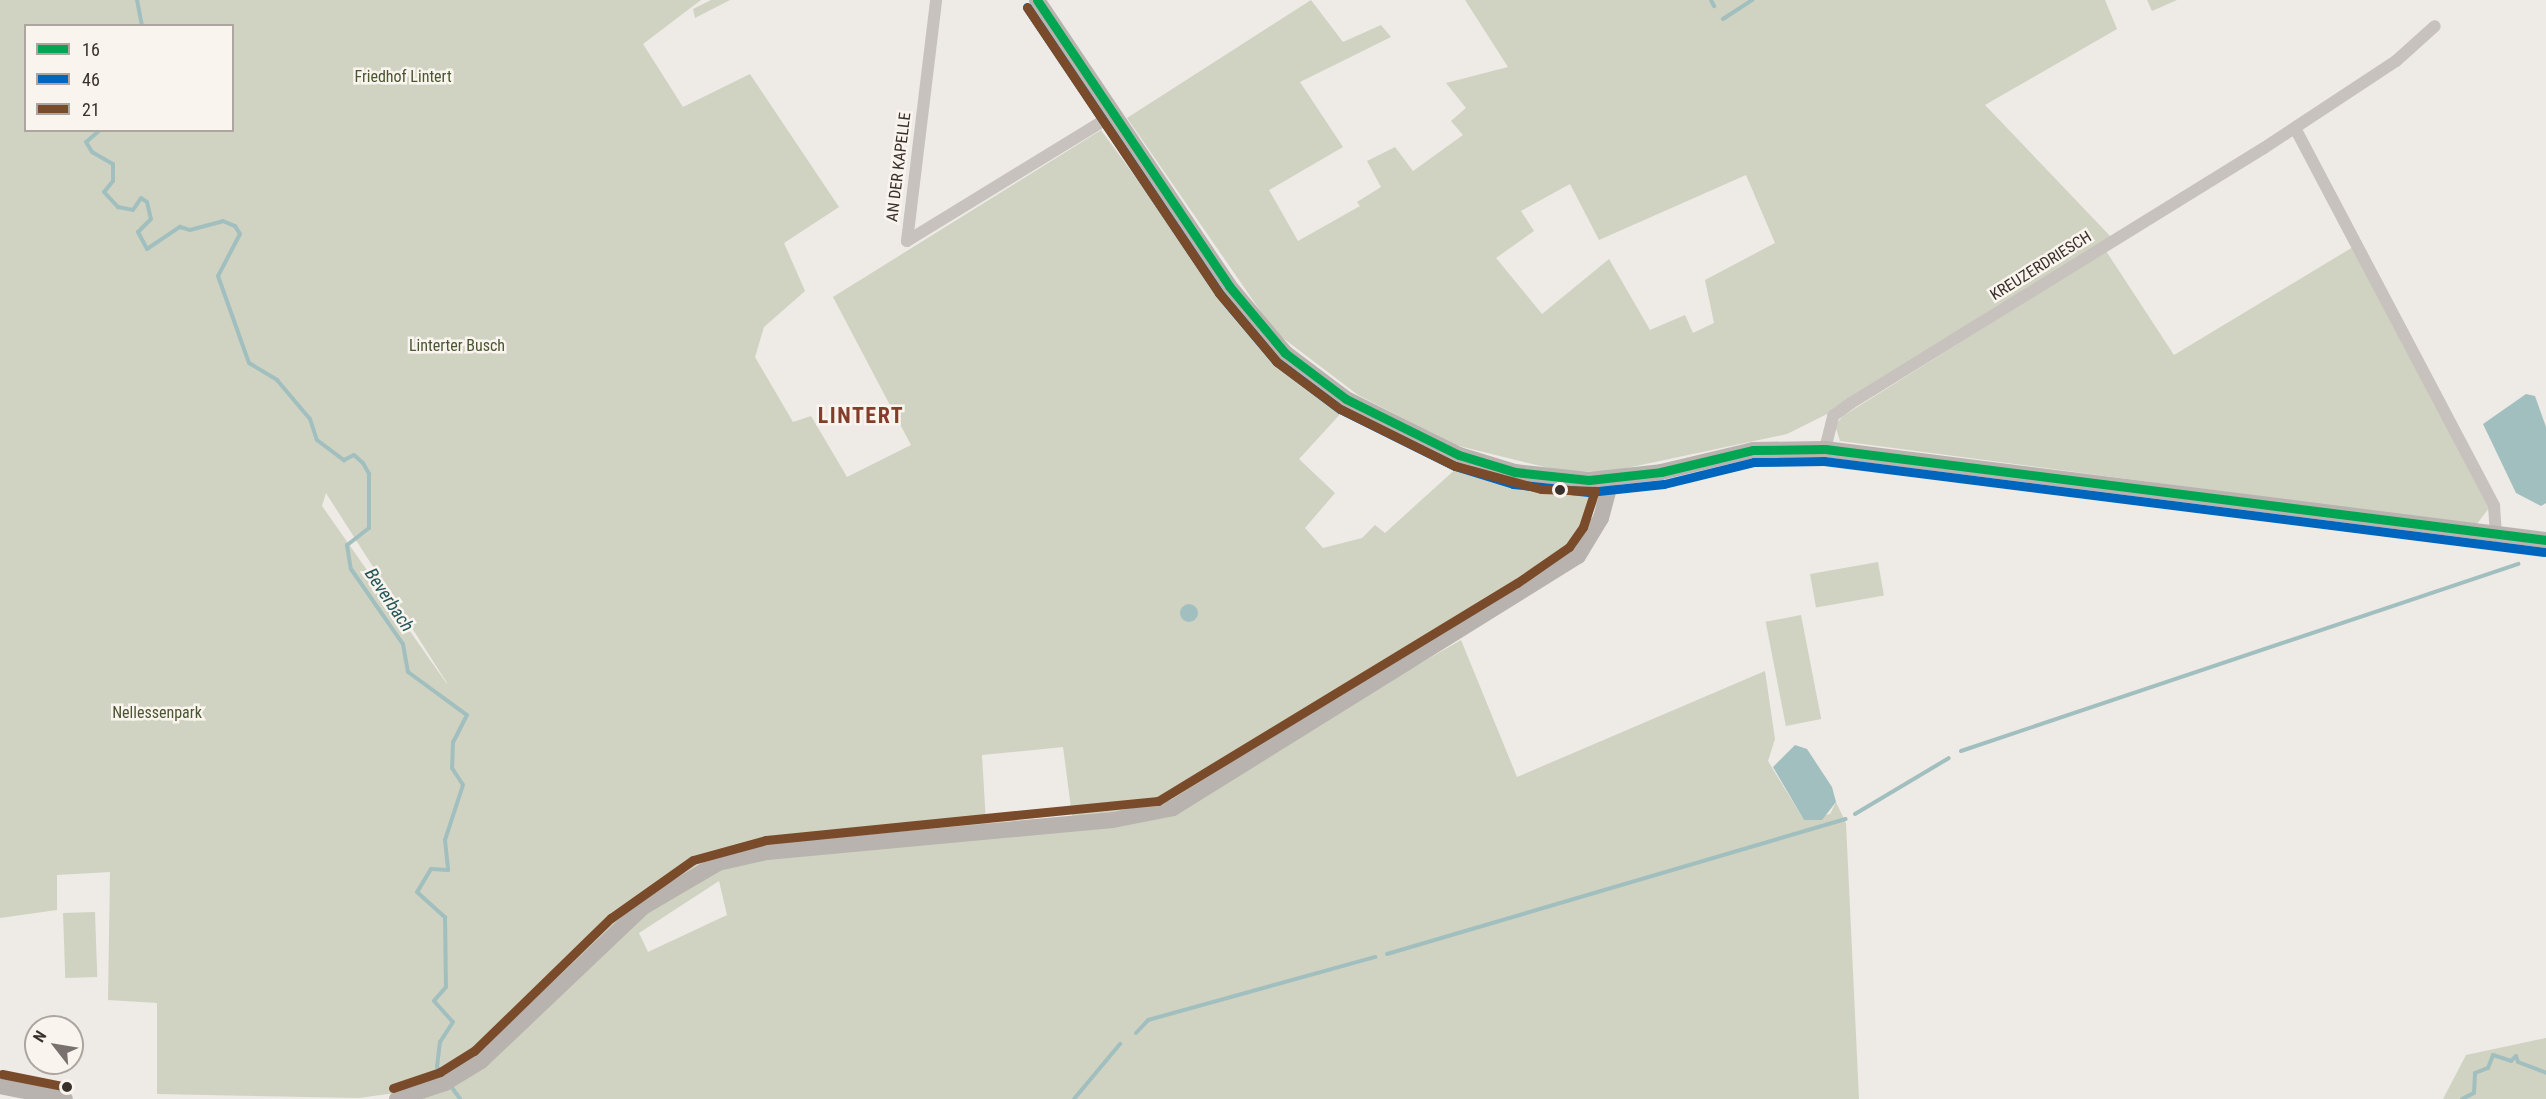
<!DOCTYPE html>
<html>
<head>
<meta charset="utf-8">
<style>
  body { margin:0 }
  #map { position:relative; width:2546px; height:1099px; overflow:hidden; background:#eeeae6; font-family:"Roboto Condensed",sans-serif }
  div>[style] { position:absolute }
  .green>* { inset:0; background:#d0d3c1; transform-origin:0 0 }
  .water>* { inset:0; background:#a2bfbf }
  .round { border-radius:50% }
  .stream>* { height:4px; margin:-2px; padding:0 2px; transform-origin:2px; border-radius:2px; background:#a2bfbf }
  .street>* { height:12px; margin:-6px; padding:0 6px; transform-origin:6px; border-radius:6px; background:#c8c2be }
  .secondary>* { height:16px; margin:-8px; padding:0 8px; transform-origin:8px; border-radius:8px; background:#b8b3ae }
  .bus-1>* { height:9px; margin:-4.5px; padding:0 4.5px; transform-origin:4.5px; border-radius:4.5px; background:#00a651 }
  .bus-2>* { height:9px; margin:-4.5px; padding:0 4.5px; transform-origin:4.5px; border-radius:4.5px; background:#0065bd }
  .bus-3>* { height:9px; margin:-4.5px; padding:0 4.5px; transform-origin:4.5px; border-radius:4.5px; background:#7a4b2a }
  .dots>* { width:16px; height:16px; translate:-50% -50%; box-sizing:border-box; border:3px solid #faf4ee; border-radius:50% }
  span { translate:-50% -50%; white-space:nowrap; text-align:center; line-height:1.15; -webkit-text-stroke:5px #faf4ee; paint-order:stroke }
  .park-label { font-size:16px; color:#495631 }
  .street-label { font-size:16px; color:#39302c }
  .water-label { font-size:18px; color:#235658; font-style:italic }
  .district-label { font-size:22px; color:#833d2a; font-weight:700; letter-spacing:1.5px }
  .legend { position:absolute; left:24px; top:24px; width:210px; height:108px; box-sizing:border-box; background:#faf4ee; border:2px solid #ada6a0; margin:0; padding:8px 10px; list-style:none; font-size:18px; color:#39302c }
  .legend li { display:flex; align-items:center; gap:12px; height:30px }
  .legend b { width:30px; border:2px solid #ada6a0 }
  .north { position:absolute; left:24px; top:1015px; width:60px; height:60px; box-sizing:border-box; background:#faf4ee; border:2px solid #ada6a0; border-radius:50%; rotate:301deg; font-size:16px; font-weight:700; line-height:24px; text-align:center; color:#39302c }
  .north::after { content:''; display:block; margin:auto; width:21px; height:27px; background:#78716d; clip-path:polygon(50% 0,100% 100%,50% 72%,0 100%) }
</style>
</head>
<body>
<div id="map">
  <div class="green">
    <i style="clip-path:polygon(evenodd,0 0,701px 0,643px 44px,683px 107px,750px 74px,839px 207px,784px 243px,805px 291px,764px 327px,755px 357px,793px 422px,811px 416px,847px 477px,911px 445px,833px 297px,1101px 130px,1249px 332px,1303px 384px,1343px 411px,1299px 459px,1335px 493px,1305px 528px,1323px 548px,1362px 538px,1375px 525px,1385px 533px,1459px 466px,1592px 490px,1597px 503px,1572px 551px,1182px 798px,1144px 809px,1072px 816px,1063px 747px,982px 755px,986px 823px,1148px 820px,1461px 640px,1517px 777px,1765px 671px,1775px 739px,1768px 761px,1804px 820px,1830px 814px,1836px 802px,1846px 823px,1859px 1099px,424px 1099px,395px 1093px,359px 1098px,157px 1094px,157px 1003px,108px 1000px,110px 872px,57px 875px,57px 910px,0 918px,0 0,26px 26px,232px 26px,232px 130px,26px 130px,26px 26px,0 0,326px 493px,447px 683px,447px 684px,322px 506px,326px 493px,0 0,719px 881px,727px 915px,648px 952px,639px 933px,719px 881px)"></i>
    <i style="clip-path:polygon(711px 0,730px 0,695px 18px,693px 9px)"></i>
    <i style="clip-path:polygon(evenodd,1311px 0,1343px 42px,1381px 25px,1391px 37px,1300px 82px,1343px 147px,1269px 190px,1298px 241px,1360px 206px,1357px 202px,1381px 187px,1367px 161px,1395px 147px,1413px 171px,1463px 135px,1451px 121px,1466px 108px,1446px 83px,1508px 67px,1465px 0,2105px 0,2117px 29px,1985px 105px,2111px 237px,1827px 414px,1787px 434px,1608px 472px,1561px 471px,1455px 445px,1358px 395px,1275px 332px,1127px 118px,1311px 0,1746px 175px,1775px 243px,1705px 280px,1714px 323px,1693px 333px,1685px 315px,1650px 330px,1609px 259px,1542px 314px,1496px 258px,1534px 231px,1521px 211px,1570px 184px,1599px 240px,1746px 175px)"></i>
    <i style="clip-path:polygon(2147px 0,2177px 0,2152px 11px)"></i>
    <i style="clip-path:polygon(2353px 247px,2489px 508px,2476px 525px,1840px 441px,1835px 425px,1843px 416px,2106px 251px,2174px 355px)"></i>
    <i style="left:1878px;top:562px;width:34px;height:69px;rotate:80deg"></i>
    <i style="left:1801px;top:615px;width:106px;height:36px;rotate:79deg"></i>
    <i style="left:95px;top:912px;width:65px;height:32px;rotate:88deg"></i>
    <i style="clip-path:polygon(2546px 1038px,2546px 1099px,2443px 1099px,2466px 1055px)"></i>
  </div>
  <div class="water">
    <i style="clip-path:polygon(2526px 394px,2535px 396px,2546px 427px,2546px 503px,2541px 506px,2516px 493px,2483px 424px)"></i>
    <i class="round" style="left:1180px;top:604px;width:18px;height:18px"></i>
    <i style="clip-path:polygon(1795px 745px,1807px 749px,1832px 787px,1836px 802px,1822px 820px,1804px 820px,1773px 767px)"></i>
  </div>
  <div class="stream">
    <i style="left:137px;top:0;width:26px;rotate:79deg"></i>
    <i style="left:1711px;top:0;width:7px;rotate:63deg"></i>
    <i style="left:1723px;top:19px;width:35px;rotate:-33deg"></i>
    <i style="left:100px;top:130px;width:18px;rotate:139deg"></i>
    <i style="left:86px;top:142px;width:12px;rotate:59deg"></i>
    <i style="left:92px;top:152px;width:24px;rotate:30deg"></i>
    <i style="left:113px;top:164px;width:17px;rotate:90deg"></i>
    <i style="left:113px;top:181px;width:14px;rotate:129deg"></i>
    <i style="left:104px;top:192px;width:21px;rotate:47deg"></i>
    <i style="left:118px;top:207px;width:15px;rotate:11deg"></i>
    <i style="left:133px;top:210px;width:14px;rotate:-56deg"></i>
    <i style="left:141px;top:198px;width:7px;rotate:34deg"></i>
    <i style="left:147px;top:202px;width:17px;rotate:77deg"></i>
    <i style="left:151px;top:219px;width:18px;rotate:135deg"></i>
    <i style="left:138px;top:232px;width:19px;rotate:62deg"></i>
    <i style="left:147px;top:249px;width:40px;rotate:-34deg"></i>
    <i style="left:180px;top:227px;width:10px;rotate:17deg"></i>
    <i style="left:190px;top:230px;width:34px;rotate:-15deg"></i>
    <i style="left:223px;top:221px;width:13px;rotate:23deg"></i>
    <i style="left:235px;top:226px;width:9px;rotate:58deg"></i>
    <i style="left:240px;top:234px;width:47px;rotate:117.6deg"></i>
    <i style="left:218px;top:276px;width:92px;rotate:70.4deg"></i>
    <i style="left:249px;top:363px;width:33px;rotate:31deg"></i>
    <i style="left:277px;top:380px;width:51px;rotate:49.8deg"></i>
    <i style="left:310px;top:419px;width:22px;rotate:72deg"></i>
    <i style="left:317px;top:440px;width:34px;rotate:37deg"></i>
    <i style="left:344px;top:460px;width:11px;rotate:-27deg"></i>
    <i style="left:354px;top:455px;width:12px;rotate:42deg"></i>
    <i style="left:363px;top:463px;width:13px;rotate:61deg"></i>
    <i style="left:369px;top:474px;width:54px;rotate:90deg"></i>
    <i style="left:369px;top:528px;width:28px;rotate:142deg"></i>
    <i style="left:347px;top:545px;width:24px;rotate:81deg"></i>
    <i style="left:351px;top:569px;width:91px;rotate:55.3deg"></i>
    <i style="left:403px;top:644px;width:28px;rotate:80deg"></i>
    <i style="left:408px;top:672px;width:73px;rotate:36.1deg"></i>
    <i style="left:467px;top:715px;width:30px;rotate:117deg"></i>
    <i style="left:453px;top:742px;width:26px;rotate:92deg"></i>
    <i style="left:452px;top:768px;width:20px;rotate:57deg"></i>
    <i style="left:463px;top:785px;width:58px;rotate:108.1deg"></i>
    <i style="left:445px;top:840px;width:30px;rotate:84deg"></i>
    <i style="left:448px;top:870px;width:17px;rotate:-177deg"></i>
    <i style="left:431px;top:869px;width:27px;rotate:121deg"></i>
    <i style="left:417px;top:892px;width:38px;rotate:42deg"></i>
    <i style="left:445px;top:917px;width:70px;rotate:89.2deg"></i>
    <i style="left:446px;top:987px;width:18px;rotate:131deg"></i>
    <i style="left:434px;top:1001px;width:28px;rotate:48deg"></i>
    <i style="left:453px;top:1022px;width:24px;rotate:123deg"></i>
    <i style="left:440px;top:1042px;width:25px;rotate:97deg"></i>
    <i style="left:437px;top:1067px;width:15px;rotate:53deg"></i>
    <i style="left:1961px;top:751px;width:588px;rotate:-18.56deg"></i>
    <i style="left:1855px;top:814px;width:109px;rotate:-30.8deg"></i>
    <i style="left:1387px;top:954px;width:478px;rotate:-16.4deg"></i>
    <i style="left:1136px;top:1033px;width:18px;rotate:-47deg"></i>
    <i style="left:1148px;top:1020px;width:236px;rotate:-15.5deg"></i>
    <i style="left:450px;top:1085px;width:17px;rotate:54deg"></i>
    <i style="left:1074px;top:1099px;width:72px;rotate:-50.1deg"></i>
    <i style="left:2462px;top:1099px;width:13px;rotate:-27deg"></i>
    <i style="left:2474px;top:1093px;width:20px;rotate:-87deg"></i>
    <i style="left:2475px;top:1073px;width:14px;rotate:-21deg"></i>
    <i style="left:2488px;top:1068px;width:14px;rotate:-69deg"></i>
    <i style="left:2493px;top:1055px;width:19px;rotate:18deg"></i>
    <i style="left:2511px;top:1061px;width:7px;rotate:-45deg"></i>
    <i style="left:2516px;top:1056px;width:6px;rotate:72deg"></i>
    <i style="left:2518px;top:1062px;width:30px;rotate:21deg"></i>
  </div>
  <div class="street">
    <i style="left:2295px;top:128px;width:427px;rotate:62.2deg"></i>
    <i style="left:2494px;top:506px;width:30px;rotate:86deg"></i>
    <i style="left:907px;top:241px;width:243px;rotate:-31.5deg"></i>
    <i style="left:907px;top:241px;width:243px;rotate:-83.1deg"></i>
    <i style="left:1825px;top:449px;width:34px;rotate:-76deg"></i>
    <i style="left:1833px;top:416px;width:22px;rotate:-36deg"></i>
    <i style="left:1851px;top:403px;width:485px;rotate:-31.7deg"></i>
    <i style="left:2264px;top:148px;width:158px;rotate:-33.4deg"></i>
    <i style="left:2396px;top:61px;width:52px;rotate:-41.9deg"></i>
  </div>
  <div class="secondary">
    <i style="left:1037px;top:0;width:344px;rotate:56.1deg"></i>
    <i style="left:1229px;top:286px;width:87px;rotate:50.1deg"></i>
    <i style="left:1285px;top:353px;width:76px;rotate:37deg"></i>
    <i style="left:1346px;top:399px;width:126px;rotate:26.4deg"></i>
    <i style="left:1459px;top:455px;width:59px;rotate:16.9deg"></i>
    <i style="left:1515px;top:472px;width:74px;rotate:6.2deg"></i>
    <i style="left:1589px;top:480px;width:72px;rotate:-6.3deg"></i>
    <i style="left:1661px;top:472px;width:95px;rotate:-13.4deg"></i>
    <i style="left:1753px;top:450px;width:72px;rotate:-0.8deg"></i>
    <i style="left:1825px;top:449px;width:727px;rotate:7.19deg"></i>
    <i style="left:0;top:1086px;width:66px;rotate:11.3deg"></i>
    <i style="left:397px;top:1099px;width:51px;rotate:-18.4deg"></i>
    <i style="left:445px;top:1083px;width:42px;rotate:-31.4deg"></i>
    <i style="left:481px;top:1061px;width:224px;rotate:-43.5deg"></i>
    <i style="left:643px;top:907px;width:87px;rotate:-30.4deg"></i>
    <i style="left:718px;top:863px;width:50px;rotate:-12.7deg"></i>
    <i style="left:767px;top:852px;width:347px;rotate:-5.3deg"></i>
    <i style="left:1113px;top:820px;width:61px;rotate:-11.3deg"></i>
    <i style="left:1173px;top:808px;width:477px;rotate:-31.9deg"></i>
    <i style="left:1578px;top:556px;width:44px;rotate:-58.8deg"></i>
    <i style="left:1601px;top:518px;width:39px;rotate:-75deg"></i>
  </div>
  <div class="bus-1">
    <i style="left:1037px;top:0;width:344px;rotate:56.1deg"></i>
    <i style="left:1229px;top:286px;width:87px;rotate:50.1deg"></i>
    <i style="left:1285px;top:353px;width:76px;rotate:37deg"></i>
    <i style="left:1346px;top:399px;width:126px;rotate:26.4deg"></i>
    <i style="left:1459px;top:455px;width:59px;rotate:16.9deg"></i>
    <i style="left:1515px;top:472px;width:74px;rotate:6.2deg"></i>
    <i style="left:1589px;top:480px;width:72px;rotate:-6.3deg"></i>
    <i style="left:1661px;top:472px;width:95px;rotate:-13.4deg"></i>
    <i style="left:1753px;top:450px;width:72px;rotate:-0.8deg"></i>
    <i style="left:1825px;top:449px;width:727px;rotate:7.19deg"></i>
  </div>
  <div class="bus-2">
    <i style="left:1027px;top:7px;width:344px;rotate:56.1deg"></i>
    <i style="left:1219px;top:293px;width:89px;rotate:50deg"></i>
    <i style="left:1276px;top:361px;width:80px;rotate:36.9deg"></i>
    <i style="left:1340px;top:409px;width:128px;rotate:26.4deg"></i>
    <i style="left:1455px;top:466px;width:61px;rotate:17.2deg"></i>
    <i style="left:1513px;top:484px;width:76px;rotate:6deg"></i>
    <i style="left:1589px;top:492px;width:75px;rotate:-6.1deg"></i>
    <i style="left:1664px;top:484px;width:93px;rotate:-13.7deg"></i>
    <i style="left:1754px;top:462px;width:70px;rotate:-0.8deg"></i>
    <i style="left:1824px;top:461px;width:726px;rotate:7.2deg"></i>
  </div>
  <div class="bus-3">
    <i style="left:2px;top:1074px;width:66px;rotate:11.3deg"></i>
    <i style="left:393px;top:1088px;width:50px;rotate:-18.8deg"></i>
    <i style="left:440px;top:1072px;width:40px;rotate:-32deg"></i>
    <i style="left:474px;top:1051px;width:191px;rotate:-44.2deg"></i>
    <i style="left:611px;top:918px;width:100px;rotate:-35.3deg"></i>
    <i style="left:693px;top:860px;width:76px;rotate:-15.3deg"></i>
    <i style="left:766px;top:840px;width:394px;rotate:-5.7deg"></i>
    <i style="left:1158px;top:801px;width:420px;rotate:-31.3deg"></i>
    <i style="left:1517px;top:583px;width:63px;rotate:-34.7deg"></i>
    <i style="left:1569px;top:547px;width:24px;rotate:-55deg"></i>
    <i style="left:1583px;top:527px;width:38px;rotate:-72deg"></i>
    <i style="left:1595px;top:491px;width:54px;rotate:-177.9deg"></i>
    <i style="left:1541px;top:489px;width:89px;rotate:-165deg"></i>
    <i style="left:1455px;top:466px;width:128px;rotate:-153.6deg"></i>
    <i style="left:1340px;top:409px;width:79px;rotate:-143.3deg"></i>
    <i style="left:1277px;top:362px;width:90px;rotate:-130deg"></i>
    <i style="left:1219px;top:293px;width:344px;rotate:-123.9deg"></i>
  </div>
  <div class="dots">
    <i style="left:1560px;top:490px;background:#39302c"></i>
    <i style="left:67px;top:1087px;background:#39302c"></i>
  </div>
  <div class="park-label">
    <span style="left:403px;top:77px">Friedhof Lintert</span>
    <span style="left:457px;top:346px">Linterter Busch</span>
    <span style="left:157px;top:713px">Nellessenpark</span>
  </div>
  <div class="street-label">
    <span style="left:899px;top:167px;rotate:-83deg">AN DER KAPELLE</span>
    <span style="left:2041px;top:266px;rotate:-32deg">KREUZERDRIESCH</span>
  </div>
  <div class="water-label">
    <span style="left:389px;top:600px;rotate:56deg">Beverbach</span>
  </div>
  <div class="district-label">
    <span style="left:861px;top:416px">LINTERT</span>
  </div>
  <ul class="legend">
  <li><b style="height:8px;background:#00a651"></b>16</li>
  <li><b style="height:8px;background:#0065bd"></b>46</li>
  <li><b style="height:8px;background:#7a4b2a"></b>21</li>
  </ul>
  <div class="north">N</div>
</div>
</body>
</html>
